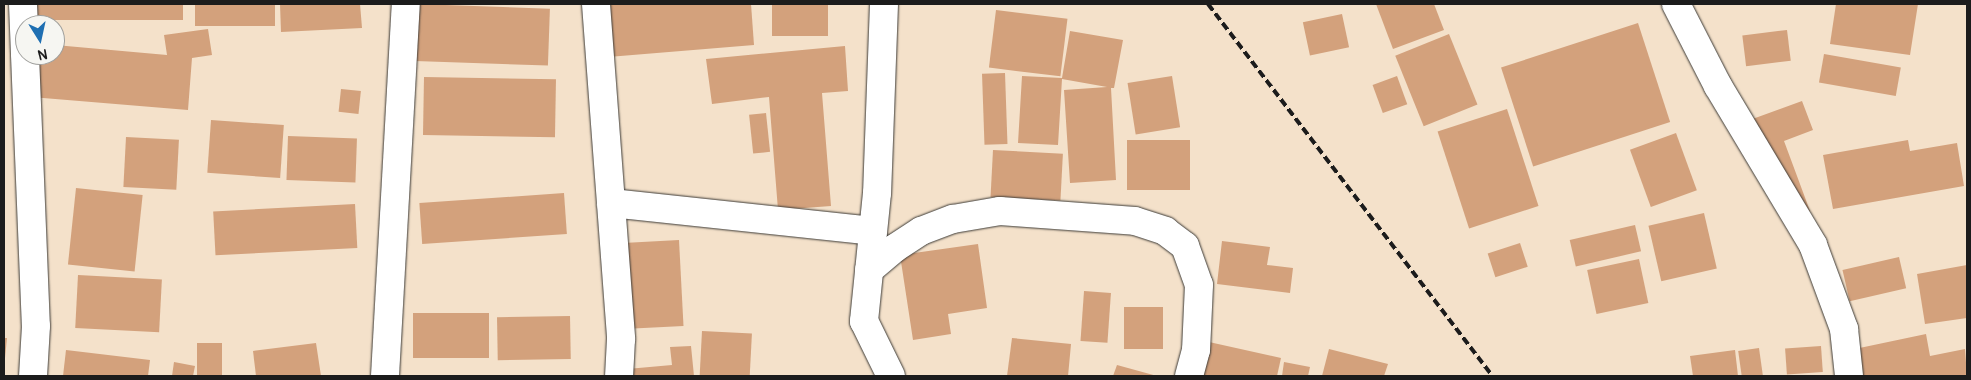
<!DOCTYPE html>
<html>
<head>
<meta charset="utf-8">
<style>
  body { margin:0 }
  #map { position:relative; width:1971px; height:380px; overflow:hidden; background:#f4e1ca; font-family:Pangolin,sans-serif }
  div>[style] { position:absolute }
  .building>* { inset:0; background:#d3a17c; transform-origin:0 0 }
  .roads { filter:drop-shadow(0 0 1px #3c3a36) drop-shadow(0 0 1px #3c3a36) }
  .minor>* { height:28px; margin:-14px; padding:0 14px; transform-origin:14px; border-radius:14px; background:#fff }
  .rail>* { height:4px; margin-top:-2px; transform-origin:0; background:repeating-linear-gradient(90deg,#1c1c1c 0 8px,transparent 0 12px) }
  span { translate:-50% -50%; white-space:nowrap; text-align:center; line-height:1.15; -webkit-text-stroke:5px #f6f6f2; paint-order:stroke }
  .frame { position:absolute; inset:0; border:5px solid #1c1c1c; pointer-events:none }
  .north { position:absolute; left:15px; top:15px; width:50px; height:50px; box-sizing:border-box; background:#f6f6f2; border:1px solid #9f9f9c; border-radius:50%; rotate:170deg; font-size:14px; font-weight:700; line-height:20px; text-align:center; color:#1c1c1c }
  .north::after { content:''; display:block; margin:auto; width:18px; height:22px; background:#1f6fb2; clip-path:polygon(50% 0,100% 100%,50% 72%,0 100%) }
</style>
</head>
<body>
<div id="map">
  <div class="building">
    <i style="left:33px;top:4px;width:150px;height:16px"></i>
    <i style="left:195px;top:4px;width:80px;height:22px"></i>
    <i style="clip-path:polygon(280px 4px,360px 4px,362px 28px,281px 32px)"></i>
    <i style="left:417px;top:4px;width:133px;height:57px;rotate:2deg"></i>
    <i style="clip-path:polygon(592px 4px,751px 4px,754px 45px,596px 58px)"></i>
    <i style="left:772px;top:4px;width:56px;height:32px"></i>
    <i style="clip-path:polygon(1376px 4px,1434px 4px,1444px 30px,1393px 49px)"></i>
    <i style="clip-path:polygon(1836px 4px,1918px 4px,1910px 55px,1830px 44px)"></i>
    <i style="left:996px;top:10px;width:72px;height:58px;rotate:7deg"></i>
    <i style="left:1342px;top:14px;width:34px;height:40px;rotate:78deg"></i>
    <i style="left:1638px;top:23px;width:104px;height:144px;rotate:72deg"></i>
    <i style="clip-path:polygon(208px 29px,212px 55px,192px 58px,188px 110px,31px 97px,35px 55px,55px 55px,55px 45px,167px 55px,164px 35px)"></i>
    <i style="left:1787px;top:30px;width:31px;height:45px;rotate:83deg"></i>
    <i style="clip-path:polygon(1070px 31px,1123px 40px,1114px 88px,1111px 88px,1116px 180px,1070px 183px,1064px 90px,1107px 87px,1062px 79px,1058px 145px,1018px 143px,1022px 76px,1062px 78px)"></i>
    <i style="left:1449px;top:34px;width:76px;height:58px;rotate:68deg"></i>
    <i style="clip-path:polygon(845px 46px,848px 91px,822px 93px,831px 206px,778px 210px,769px 97px,712px 104px,706px 59px)"></i>
    <i style="left:1824px;top:54px;width:78px;height:29px;rotate:10deg"></i>
    <i style="left:1005px;top:73px;width:71px;height:23px;rotate:88deg"></i>
    <i style="left:1172px;top:76px;width:52px;height:45px;rotate:81deg"></i>
    <i style="left:1397px;top:76px;width:30px;height:26px;rotate:70deg"></i>
    <i style="left:424px;top:77px;width:132px;height:58px;rotate:1deg"></i>
    <i style="left:341px;top:89px;width:20px;height:23px;rotate:6deg"></i>
    <i style="clip-path:polygon(1802px 101px,1813px 130px,1784px 141px,1810px 211px,1785px 220px,1747px 121px)"></i>
    <i style="left:1507px;top:109px;width:102px;height:73px;rotate:72deg"></i>
    <i style="left:766px;top:113px;width:39px;height:17px;rotate:84deg"></i>
    <i style="left:211px;top:120px;width:73px;height:53px;rotate:4deg"></i>
    <i style="left:1676px;top:133px;width:61px;height:49px;rotate:70deg"></i>
    <i style="left:288px;top:136px;width:69px;height:44px;rotate:2deg"></i>
    <i style="left:126px;top:137px;width:53px;height:50px;rotate:3deg"></i>
    <i style="left:1190px;top:140px;width:50px;height:63px;rotate:90deg"></i>
    <i style="clip-path:polygon(1908px 140px,1910px 151px,1957px 143px,1964px 186px,1833px 209px,1823px 155px)"></i>
    <i style="left:993px;top:150px;width:70px;height:47px;rotate:3deg"></i>
    <i style="left:76px;top:188px;width:67px;height:77px;rotate:6deg"></i>
    <i style="left:564px;top:193px;width:41px;height:145px;rotate:86deg"></i>
    <i style="left:355px;top:204px;width:44px;height:142px;rotate:87deg"></i>
    <i style="left:1704px;top:213px;width:57px;height:57px;rotate:77deg"></i>
    <i style="left:1635px;top:225px;width:27px;height:67px;rotate:77deg"></i>
    <i style="left:679px;top:240px;width:86px;height:65px;rotate:87deg"></i>
    <i style="clip-path:polygon(1222px 241px,1270px 247px,1267px 265px,1293px 268px,1290px 293px,1217px 284px)"></i>
    <i style="left:1520px;top:243px;width:25px;height:34px;rotate:72deg"></i>
    <i style="clip-path:polygon(978px 244px,987px 308px,948px 314px,951px 334px,913px 340px,900px 255px)"></i>
    <i style="left:1899px;top:257px;width:32px;height:58px;rotate:77deg"></i>
    <i style="left:1639px;top:259px;width:45px;height:53px;rotate:78deg"></i>
    <i style="clip-path:polygon(1967px 265px,1967px 318px,1925px 324px,1917px 274px)"></i>
    <i style="left:78px;top:275px;width:84px;height:53px;rotate:3deg"></i>
    <i style="left:1084px;top:291px;width:27px;height:50px;rotate:4deg"></i>
    <i style="left:1124px;top:307px;width:39px;height:42px"></i>
    <i style="left:413px;top:313px;width:76px;height:45px"></i>
    <i style="left:570px;top:316px;width:43px;height:73px;rotate:89deg"></i>
    <i style="left:702px;top:331px;width:50px;height:45px;rotate:3deg"></i>
    <i style="clip-path:polygon(1926px 334px,1930px 356px,1965px 349px,1967px 376px,1855px 376px,1850px 350px)"></i>
    <i style="clip-path:polygon(4px 338px,7px 338px,5px 358px,4px 358px)"></i>
    <i style="clip-path:polygon(1012px 338px,1071px 344px,1068px 376px,1007px 376px)"></i>
    <i style="clip-path:polygon(1191px 338px,1281px 358px,1277px 376px,1182px 376px)"></i>
    <i style="left:197px;top:343px;width:25px;height:33px"></i>
    <i style="clip-path:polygon(316px 343px,321px 376px,256px 376px,253px 351px)"></i>
    <i style="clip-path:polygon(691px 346px,694px 376px,617px 376px,616px 370px,672px 365px,670px 347px)"></i>
    <i style="left:1821px;top:346px;width:26px;height:36px;rotate:86deg"></i>
    <i style="left:1759px;top:348px;width:28px;height:21px;rotate:82deg"></i>
    <i style="clip-path:polygon(1329px 349px,1388px 364px,1384px 376px,1322px 376px)"></i>
    <i style="clip-path:polygon(66px 350px,150px 360px,148px 376px,63px 376px)"></i>
    <i style="clip-path:polygon(1735px 350px,1738px 376px,1693px 376px,1690px 356px)"></i>
    <i style="clip-path:polygon(174px 362px,195px 366px,193px 376px,172px 376px)"></i>
    <i style="clip-path:polygon(1284px 362px,1310px 367px,1308px 376px,1282px 376px)"></i>
    <i style="clip-path:polygon(1117px 365px,1157px 376px,1113px 376px)"></i>
  </div>
  <div class="roads">
    <div class="minor">
      <i style="left:23px;top:4px;width:49px;rotate:87.7deg"></i>
      <i style="left:596px;top:4px;width:336px;rotate:85.7deg"></i>
      <i style="left:621px;top:339px;width:37px;rotate:93deg"></i>
      <i style="left:884px;top:4px;width:189px;rotate:92.1deg"></i>
      <i style="left:877px;top:193px;width:129px;rotate:95.8deg"></i>
      <i style="left:864px;top:321px;width:61px;rotate:63.9deg"></i>
      <i style="left:1676px;top:4px;width:92px;rotate:62.9deg"></i>
      <i style="left:1718px;top:86px;width:185px;rotate:59.1deg"></i>
      <i style="left:1813px;top:245px;width:90px;rotate:69.7deg"></i>
      <i style="left:1844px;top:329px;width:47px;rotate:83.9deg"></i>
      <i style="left:25px;top:55px;width:271px;rotate:87.7deg"></i>
      <i style="left:36px;top:326px;width:50px;rotate:93.4deg"></i>
      <i style="left:611px;top:203px;width:263px;rotate:6.1deg"></i>
      <i style="left:869px;top:270px;width:34px;rotate:-40deg"></i>
      <i style="left:895px;top:248px;width:31px;rotate:-33deg"></i>
      <i style="left:921px;top:231px;width:34px;rotate:-21deg"></i>
      <i style="left:953px;top:219px;width:48px;rotate:-9.7deg"></i>
      <i style="left:1000px;top:211px;width:135px;rotate:4.2deg"></i>
      <i style="left:1135px;top:221px;width:32px;rotate:18deg"></i>
      <i style="left:1165px;top:231px;width:25px;rotate:37deg"></i>
      <i style="left:1185px;top:246px;width:41px;rotate:70.3deg"></i>
      <i style="left:1199px;top:285px;width:65px;rotate:92.6deg"></i>
      <i style="left:1196px;top:350px;width:27px;rotate:105deg"></i>
      <i style="left:385px;top:376px;width:373px;rotate:-86.8deg"></i>
    </div>
  </div>
  <div class="rail">
    <i style="left:1208px;top:4px;width:468px;rotate:52.6deg"></i>
  </div>
  <div class="frame"></div>
  <div class="north">N</div>
</div>
</body>
</html>
